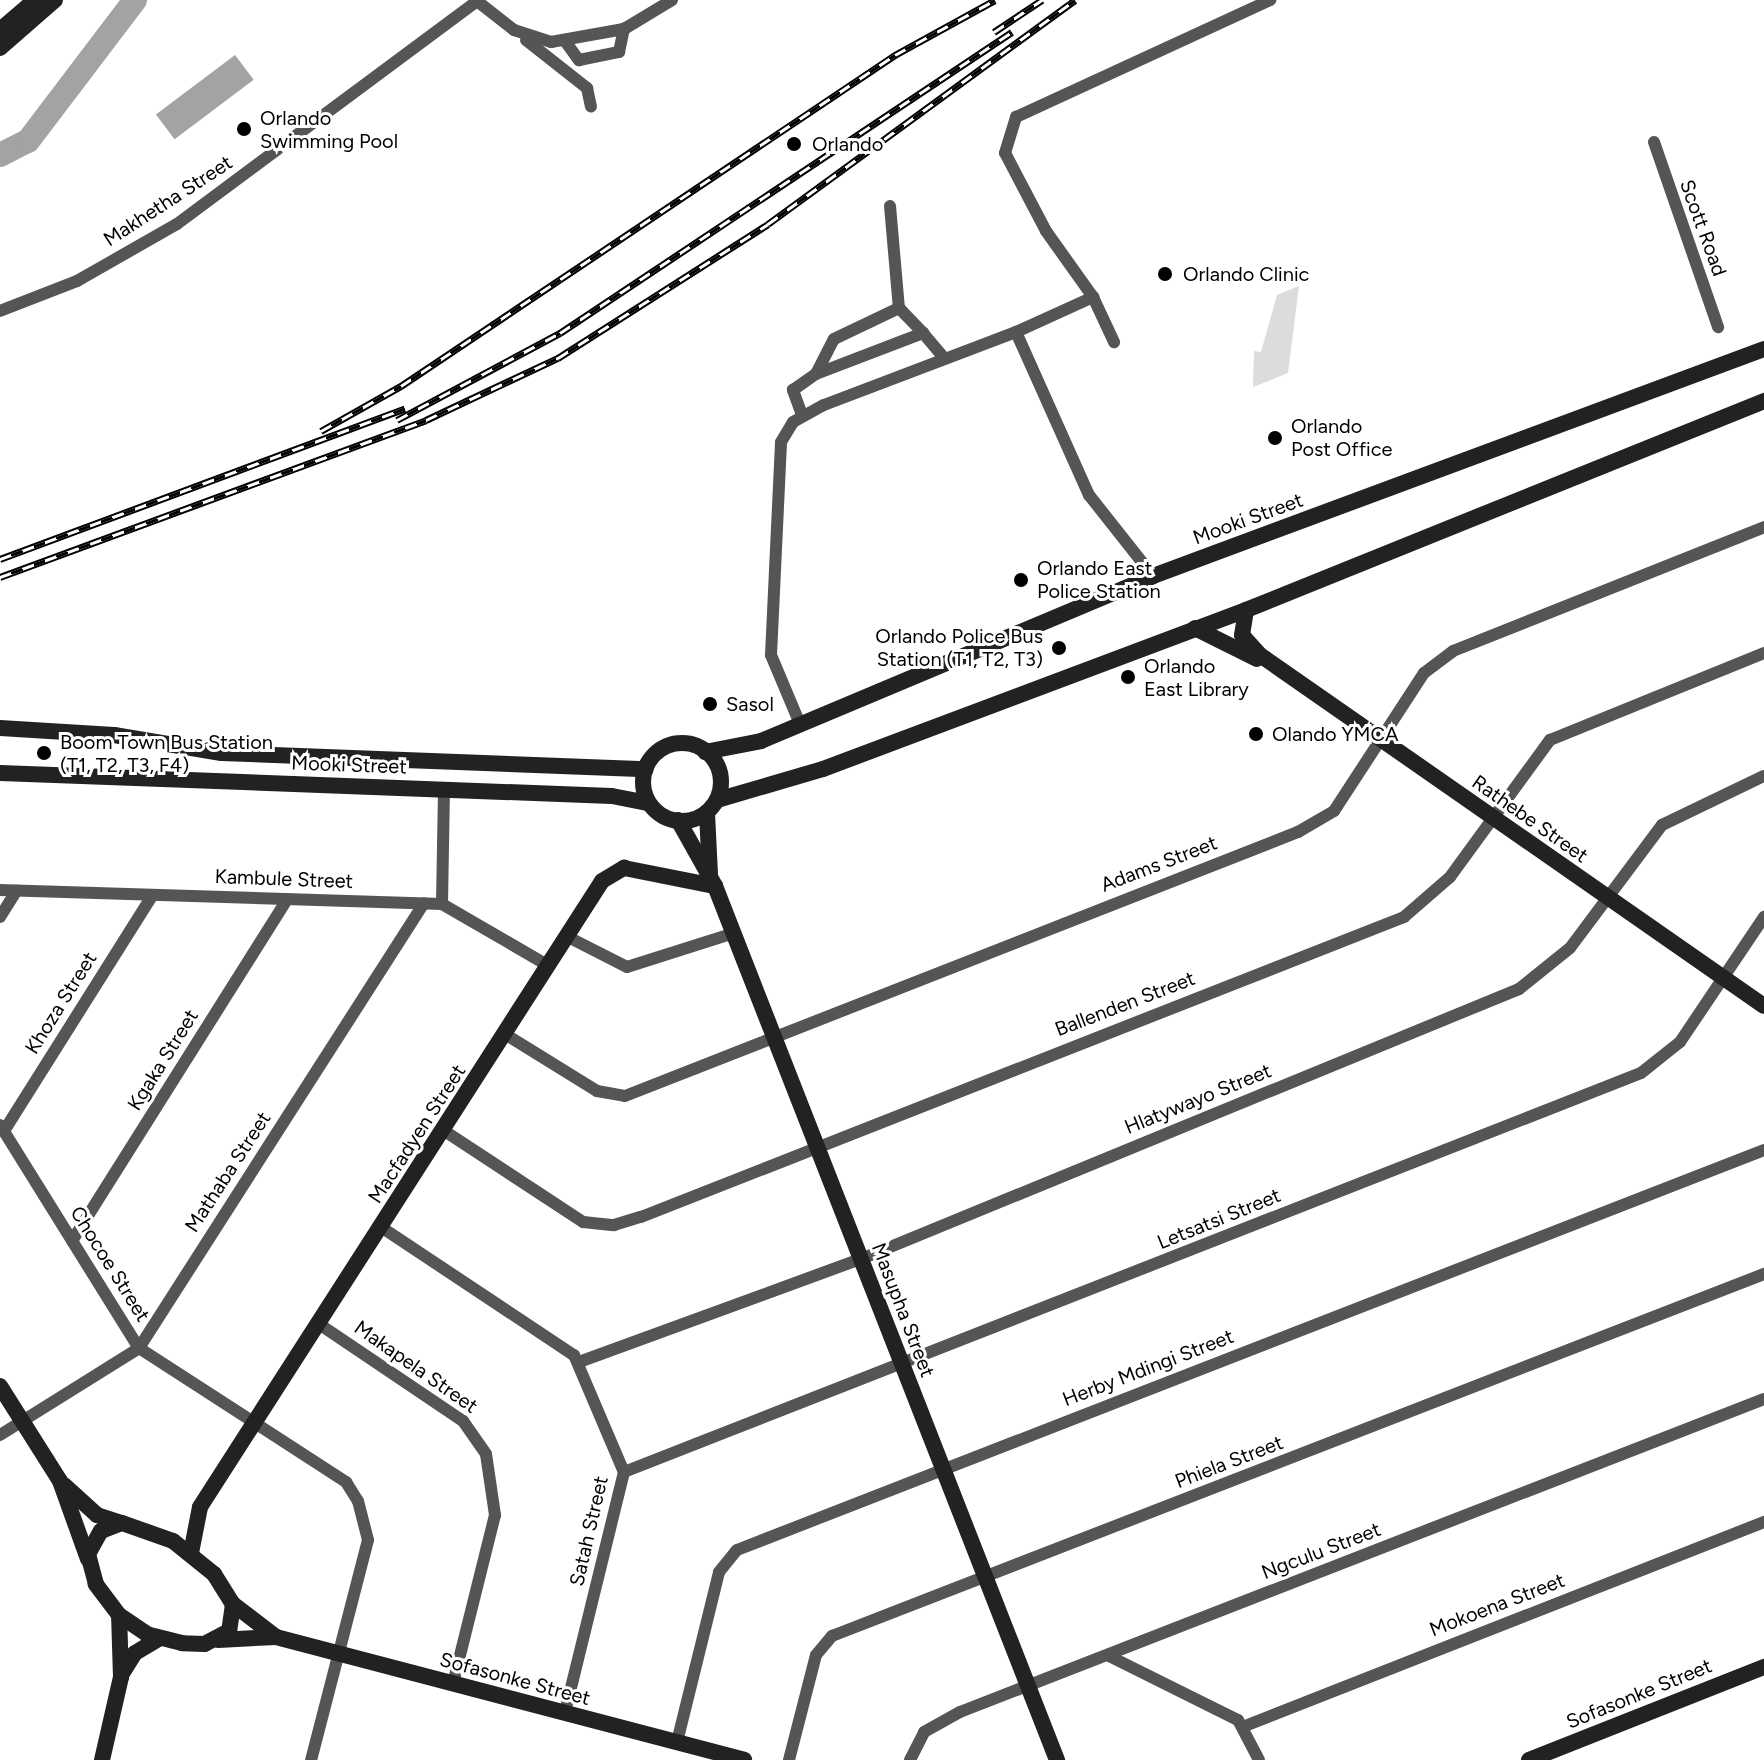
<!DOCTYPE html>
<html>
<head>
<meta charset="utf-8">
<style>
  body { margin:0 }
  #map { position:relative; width:1764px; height:1760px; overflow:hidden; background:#fff; font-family:Figtree,sans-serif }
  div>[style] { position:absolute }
  .green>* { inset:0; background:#dcdcdc }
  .water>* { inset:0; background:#a3a3a3; transform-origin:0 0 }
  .river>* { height:24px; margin:-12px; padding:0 12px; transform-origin:12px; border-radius:12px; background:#a3a3a3 }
  .street>* { height:12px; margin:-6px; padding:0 6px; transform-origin:6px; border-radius:6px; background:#555 }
  .secondary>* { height:16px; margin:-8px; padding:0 8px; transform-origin:8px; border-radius:8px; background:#222 }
  .secondary>.ring { margin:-8px; padding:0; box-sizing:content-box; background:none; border:16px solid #222; border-radius:50% }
  .rail>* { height:7px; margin-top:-3.5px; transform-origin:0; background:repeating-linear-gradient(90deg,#fff 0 12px,#000 0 24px); box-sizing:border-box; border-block:2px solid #000 }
  .dots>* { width:22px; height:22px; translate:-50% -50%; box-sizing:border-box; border:4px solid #fff; border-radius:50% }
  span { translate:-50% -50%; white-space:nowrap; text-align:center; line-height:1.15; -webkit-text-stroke:6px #fff; paint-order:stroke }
  .poi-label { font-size:20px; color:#000 }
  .left { translate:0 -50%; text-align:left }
  .right { translate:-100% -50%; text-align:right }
  .street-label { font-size:20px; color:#000 }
</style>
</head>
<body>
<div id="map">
  <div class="green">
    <i style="clip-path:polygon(1299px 286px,1288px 373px,1253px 387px,1254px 351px,1261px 352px,1277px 295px)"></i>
  </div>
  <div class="water">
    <i style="left:235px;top:55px;width:31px;height:99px;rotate:53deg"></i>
  </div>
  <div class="river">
    <i style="left:0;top:155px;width:31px;rotate:-27deg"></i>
    <i style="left:28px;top:141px;width:177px;rotate:-52.8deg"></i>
  </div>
  <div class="street">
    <i style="left:526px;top:40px;width:78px;rotate:38.2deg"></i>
    <i style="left:587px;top:88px;width:19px;rotate:78deg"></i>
    <i style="left:565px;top:41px;width:24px;rotate:54deg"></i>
    <i style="left:579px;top:60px;width:41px;rotate:-11.3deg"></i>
    <i style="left:619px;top:52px;width:24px;rotate:-78deg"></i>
    <i style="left:1654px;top:142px;width:196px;rotate:70.9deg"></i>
    <i style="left:890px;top:206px;width:102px;rotate:85deg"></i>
    <i style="left:1093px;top:297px;width:50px;rotate:65deg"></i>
    <i style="left:0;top:311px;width:83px;rotate:-21.3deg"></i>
    <i style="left:77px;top:281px;width:115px;rotate:-29.7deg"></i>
    <i style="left:177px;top:224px;width:374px;rotate:-36.6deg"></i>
    <i style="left:477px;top:1px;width:47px;rotate:38.1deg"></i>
    <i style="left:514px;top:30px;width:39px;rotate:18deg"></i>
    <i style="left:551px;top:42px;width:74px;rotate:-10.1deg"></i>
    <i style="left:624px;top:29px;width:56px;rotate:-31.1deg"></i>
    <i style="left:1016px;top:332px;width:85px;rotate:-24.4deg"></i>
    <i style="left:1093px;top:297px;width:81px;rotate:-125.5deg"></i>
    <i style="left:1046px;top:231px;width:88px;rotate:-117.7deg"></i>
    <i style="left:1005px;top:153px;width:38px;rotate:-73deg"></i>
    <i style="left:1016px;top:117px;width:280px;rotate:-24.7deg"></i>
    <i style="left:816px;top:374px;width:39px;rotate:-63deg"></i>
    <i style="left:834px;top:339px;width:72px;rotate:-25.5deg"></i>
    <i style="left:899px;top:308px;width:35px;rotate:46deg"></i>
    <i style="left:802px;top:415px;width:27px;rotate:-110deg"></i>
    <i style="left:793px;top:390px;width:28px;rotate:-35deg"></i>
    <i style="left:816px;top:374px;width:115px;rotate:-21deg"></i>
    <i style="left:923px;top:333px;width:30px;rotate:50deg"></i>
    <i style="left:800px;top:724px;width:75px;rotate:-112.8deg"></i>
    <i style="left:771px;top:655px;width:213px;rotate:-87.3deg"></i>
    <i style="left:781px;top:442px;width:23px;rotate:-59deg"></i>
    <i style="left:793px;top:422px;width:35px;rotate:-29deg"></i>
    <i style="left:824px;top:405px;width:205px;rotate:-20.8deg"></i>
    <i style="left:1016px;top:332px;width:179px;rotate:65.9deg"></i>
    <i style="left:1089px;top:495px;width:103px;rotate:51.7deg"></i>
    <i style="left:0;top:890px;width:442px;rotate:1.8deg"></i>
    <i style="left:442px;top:904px;width:124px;rotate:30.1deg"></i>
    <i style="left:442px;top:904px;width:116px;rotate:-89deg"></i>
    <i style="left:0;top:917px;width:31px;rotate:-58deg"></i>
    <i style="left:568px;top:937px;width:66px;rotate:27deg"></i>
    <i style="left:627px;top:967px;width:112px;rotate:-17.6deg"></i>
    <i style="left:505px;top:1034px;width:108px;rotate:31.8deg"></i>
    <i style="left:597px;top:1091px;width:28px;rotate:10deg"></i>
    <i style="left:625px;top:1096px;width:723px;rotate:-21.42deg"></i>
    <i style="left:1298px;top:832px;width:42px;rotate:-30.3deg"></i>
    <i style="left:1334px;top:811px;width:165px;rotate:-56.9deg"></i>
    <i style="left:1424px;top:673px;width:36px;rotate:-37deg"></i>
    <i style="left:1453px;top:651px;width:335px;rotate:-21.7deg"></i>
    <i style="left:0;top:1125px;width:263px;rotate:58.1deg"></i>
    <i style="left:139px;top:1348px;width:247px;rotate:32.9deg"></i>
    <i style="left:346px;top:1482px;width:22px;rotate:58deg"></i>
    <i style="left:358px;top:1501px;width:40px;rotate:75.6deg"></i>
    <i style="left:368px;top:1540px;width:227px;rotate:104.5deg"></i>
    <i style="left:443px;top:1130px;width:168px;rotate:33.3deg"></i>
    <i style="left:583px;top:1222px;width:31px;rotate:6deg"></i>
    <i style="left:614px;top:1225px;width:28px;rotate:-17deg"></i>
    <i style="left:641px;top:1217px;width:820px;rotate:-21.46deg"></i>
    <i style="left:1404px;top:917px;width:61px;rotate:-41deg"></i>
    <i style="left:1450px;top:877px;width:170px;rotate:-53.9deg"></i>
    <i style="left:1550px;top:740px;width:231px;rotate:-22.1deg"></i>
    <i style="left:4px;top:1131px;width:278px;rotate:-57.8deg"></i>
    <i style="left:381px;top:1227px;width:232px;rotate:33.6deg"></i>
    <i style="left:574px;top:1355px;width:127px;rotate:66.9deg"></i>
    <i style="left:624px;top:1472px;width:248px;rotate:103.8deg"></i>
    <i style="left:72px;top:1241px;width:404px;rotate:-57.8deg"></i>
    <i style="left:319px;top:1324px;width:174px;rotate:34deg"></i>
    <i style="left:463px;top:1421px;width:40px;rotate:55.1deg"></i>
    <i style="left:486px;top:1454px;width:62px;rotate:81.6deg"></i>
    <i style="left:495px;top:1515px;width:174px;rotate:104deg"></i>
    <i style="left:579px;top:1362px;width:300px;rotate:-20.1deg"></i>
    <i style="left:861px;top:1259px;width:711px;rotate:-22.31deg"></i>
    <i style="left:1519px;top:989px;width:65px;rotate:-38.8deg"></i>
    <i style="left:1570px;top:948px;width:154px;rotate:-53.2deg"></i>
    <i style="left:1662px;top:825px;width:113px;rotate:-25.7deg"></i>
    <i style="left:0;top:1435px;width:164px;rotate:-32deg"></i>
    <i style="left:139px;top:1348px;width:528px;rotate:-57.36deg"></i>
    <i style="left:624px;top:1472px;width:1092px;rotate:-21.42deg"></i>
    <i style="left:1641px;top:1073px;width:50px;rotate:-38.5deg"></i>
    <i style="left:1680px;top:1042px;width:151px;rotate:-56.1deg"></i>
    <i style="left:1109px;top:1656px;width:144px;rotate:26.4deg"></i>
    <i style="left:1238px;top:1720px;width:45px;rotate:62.3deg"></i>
    <i style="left:1245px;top:1726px;width:558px;rotate:-21.46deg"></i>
    <i style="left:677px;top:1742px;width:175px;rotate:-76.1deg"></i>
    <i style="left:719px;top:1572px;width:28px;rotate:-51deg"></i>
    <i style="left:737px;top:1550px;width:1102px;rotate:-21.28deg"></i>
    <i style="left:789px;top:1760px;width:108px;rotate:-75.6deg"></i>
    <i style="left:816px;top:1655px;width:25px;rotate:-50deg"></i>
    <i style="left:832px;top:1636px;width:1000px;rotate:-21.23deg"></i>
    <i style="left:910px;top:1760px;width:31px;rotate:-63deg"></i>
    <i style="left:924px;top:1732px;width:41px;rotate:-29.1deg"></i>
    <i style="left:960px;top:1712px;width:863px;rotate:-21.27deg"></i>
  </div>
  <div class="secondary">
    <i style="left:0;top:30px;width:46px;rotate:-40.6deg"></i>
    <i style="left:0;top:48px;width:73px;rotate:-41.1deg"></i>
    <i style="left:1246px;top:610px;width:25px;rotate:99deg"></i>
    <i style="left:1242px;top:635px;width:27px;rotate:48deg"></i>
    <i style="left:1260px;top:655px;width:614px;rotate:34.85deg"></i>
    <i style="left:1195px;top:628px;width:69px;rotate:26.6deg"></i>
    <i style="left:0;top:728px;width:114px;rotate:3.5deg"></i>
    <i style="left:114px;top:735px;width:109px;rotate:9.5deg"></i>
    <i style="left:222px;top:753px;width:424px;rotate:2.2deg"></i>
    <i class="ring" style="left:643px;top:743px;width:62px;height:62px"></i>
    <i style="left:705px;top:752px;width:57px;rotate:-11.1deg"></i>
    <i style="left:761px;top:741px;width:425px;rotate:-22.8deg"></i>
    <i style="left:1153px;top:576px;width:652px;rotate:-20.38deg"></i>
    <i style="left:0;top:773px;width:612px;rotate:2.15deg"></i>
    <i style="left:612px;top:796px;width:37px;rotate:11deg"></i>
    <i style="left:717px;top:800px;width:110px;rotate:-16.3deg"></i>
    <i style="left:823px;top:769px;width:452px;rotate:-20.6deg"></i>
    <i style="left:1246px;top:610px;width:559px;rotate:-21.97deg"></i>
    <i style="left:707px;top:813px;width:61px;rotate:87.2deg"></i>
    <i style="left:678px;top:820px;width:76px;rotate:60.7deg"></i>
    <i style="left:715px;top:886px;width:939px;rotate:68.63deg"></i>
    <i style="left:0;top:1386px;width:112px;rotate:57.7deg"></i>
    <i style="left:60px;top:1481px;width:83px;rotate:70.3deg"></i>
    <i style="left:64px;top:1485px;width:45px;rotate:42.3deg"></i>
    <i style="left:97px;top:1515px;width:26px;rotate:18deg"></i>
    <i style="left:122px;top:1523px;width:54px;rotate:19.4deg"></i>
    <i style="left:173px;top:1541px;width:53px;rotate:38.8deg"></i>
    <i style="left:214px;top:1574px;width:36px;rotate:58deg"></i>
    <i style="left:233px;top:1604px;width:27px;rotate:98deg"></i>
    <i style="left:229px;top:1631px;width:27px;rotate:152deg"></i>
    <i style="left:205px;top:1644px;width:23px;rotate:-178deg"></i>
    <i style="left:182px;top:1643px;width:36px;rotate:-166deg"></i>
    <i style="left:147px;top:1634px;width:34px;rotate:-146deg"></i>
    <i style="left:119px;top:1615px;width:39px;rotate:-127deg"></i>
    <i style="left:96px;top:1584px;width:31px;rotate:-105deg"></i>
    <i style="left:88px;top:1554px;width:26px;rotate:-61deg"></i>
    <i style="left:101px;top:1531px;width:22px;rotate:-21deg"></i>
    <i style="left:191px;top:1553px;width:47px;rotate:-78.9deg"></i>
    <i style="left:200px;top:1507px;width:744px;rotate:-57.29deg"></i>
    <i style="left:602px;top:881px;width:26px;rotate:-31deg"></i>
    <i style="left:624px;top:868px;width:93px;rotate:11.2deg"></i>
    <i style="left:233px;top:1604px;width:54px;rotate:37.5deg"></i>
    <i style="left:276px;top:1637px;width:484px;rotate:14.7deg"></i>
    <i style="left:218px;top:1640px;width:58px;rotate:-3deg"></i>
    <i style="left:123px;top:1672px;width:22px;rotate:-58deg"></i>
    <i style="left:135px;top:1653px;width:27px;rotate:-31deg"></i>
    <i style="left:102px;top:1760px;width:85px;rotate:-77.1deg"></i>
    <i style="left:121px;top:1677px;width:62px;rotate:-91.8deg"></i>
    <i style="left:1529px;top:1760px;width:253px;rotate:-21.6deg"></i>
  </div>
  <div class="rail">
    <i style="left:994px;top:32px;width:58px;rotate:-33.7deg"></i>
    <i style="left:397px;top:420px;width:185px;rotate:-28.1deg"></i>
    <i style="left:560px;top:333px;width:543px;rotate:-33.66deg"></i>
    <i style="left:321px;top:431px;width:92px;rotate:-29.4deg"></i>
    <i style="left:401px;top:386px;width:595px;rotate:-33.82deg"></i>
    <i style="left:895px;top:55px;width:114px;rotate:-28.8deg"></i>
    <i style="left:0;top:559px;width:432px;rotate:-20.4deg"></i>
    <i style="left:0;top:577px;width:454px;rotate:-20.2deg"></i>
    <i style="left:426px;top:420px;width:146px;rotate:-25.2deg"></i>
    <i style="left:558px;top:358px;width:249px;rotate:-32.5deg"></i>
    <i style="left:768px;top:224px;width:380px;rotate:-36.1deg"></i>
  </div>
  <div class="dots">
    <i style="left:244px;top:129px;background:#000"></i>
    <i style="left:794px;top:144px;background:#000"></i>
    <i style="left:1165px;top:274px;background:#000"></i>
    <i style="left:1275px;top:438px;background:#000"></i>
    <i style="left:1021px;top:580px;background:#000"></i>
    <i style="left:1059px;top:648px;background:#000"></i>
    <i style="left:1128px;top:677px;background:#000"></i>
    <i style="left:710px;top:704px;background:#000"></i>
    <i style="left:1256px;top:734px;background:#000"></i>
    <i style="left:44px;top:753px;background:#000"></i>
  </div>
  <div class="poi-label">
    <span class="left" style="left:260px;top:130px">Orlando<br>Swimming Pool</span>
    <span class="left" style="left:812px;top:144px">Orlando</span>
    <span class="left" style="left:1183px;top:274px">Orlando Clinic</span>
    <span class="left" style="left:1291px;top:438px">Orlando<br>Post Office</span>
    <span class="left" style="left:1037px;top:580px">Orlando East<br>Police Station</span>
    <span class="right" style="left:1043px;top:648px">Orlando Police Bus<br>Station (T1, T2, T3)</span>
    <span class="left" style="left:1144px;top:678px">Orlando<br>East Library</span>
    <span class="left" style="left:726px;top:704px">Sasol</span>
    <span class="left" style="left:1272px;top:734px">Olando YMCA</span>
    <span class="left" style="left:60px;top:754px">Boom Town Bus Station<br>(T1, T2, T3, F4)</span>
  </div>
  <div class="street-label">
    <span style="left:168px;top:201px;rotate:-33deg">Makhetha Street</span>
    <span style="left:1703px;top:228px;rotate:70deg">Scott Road</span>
    <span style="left:1248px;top:519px;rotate:-20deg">Mooki Street</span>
    <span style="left:349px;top:765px;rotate:2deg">Mooki Street</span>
    <span style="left:1530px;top:819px;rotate:35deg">Rathebe Street</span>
    <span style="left:1159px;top:864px;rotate:-21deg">Adams Street</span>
    <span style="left:284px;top:879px;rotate:2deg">Kambule Street</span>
    <span style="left:61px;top:1003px;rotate:-58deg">Khoza Street</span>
    <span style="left:1125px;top:1004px;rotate:-21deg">Ballenden Street</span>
    <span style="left:163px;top:1060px;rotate:-58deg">Kgaka Street</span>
    <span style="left:1198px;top:1099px;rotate:-22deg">Hlatywayo Street</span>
    <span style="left:417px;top:1134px;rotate:-57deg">Macfadyen Street</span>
    <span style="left:228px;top:1172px;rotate:-57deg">Mathaba Street</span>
    <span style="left:1219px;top:1219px;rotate:-22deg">Letsatsi Street</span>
    <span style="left:110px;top:1264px;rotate:58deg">Chocoe Street</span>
    <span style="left:903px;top:1310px;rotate:69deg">Masupha Street</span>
    <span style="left:416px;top:1367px;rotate:35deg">Makapela Street</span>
    <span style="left:1148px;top:1368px;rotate:-21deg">Herby Mdingi Street</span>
    <span style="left:1229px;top:1462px;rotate:-21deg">Phiela Street</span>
    <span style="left:589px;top:1531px;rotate:-77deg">Satah Street</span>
    <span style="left:1321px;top:1551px;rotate:-21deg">Ngculu Street</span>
    <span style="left:1497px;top:1605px;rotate:-21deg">Mokoena Street</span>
    <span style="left:515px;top:1679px;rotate:15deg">Sofasonke Street</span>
    <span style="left:1639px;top:1694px;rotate:-22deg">Sofasonke Street</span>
  </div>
</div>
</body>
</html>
